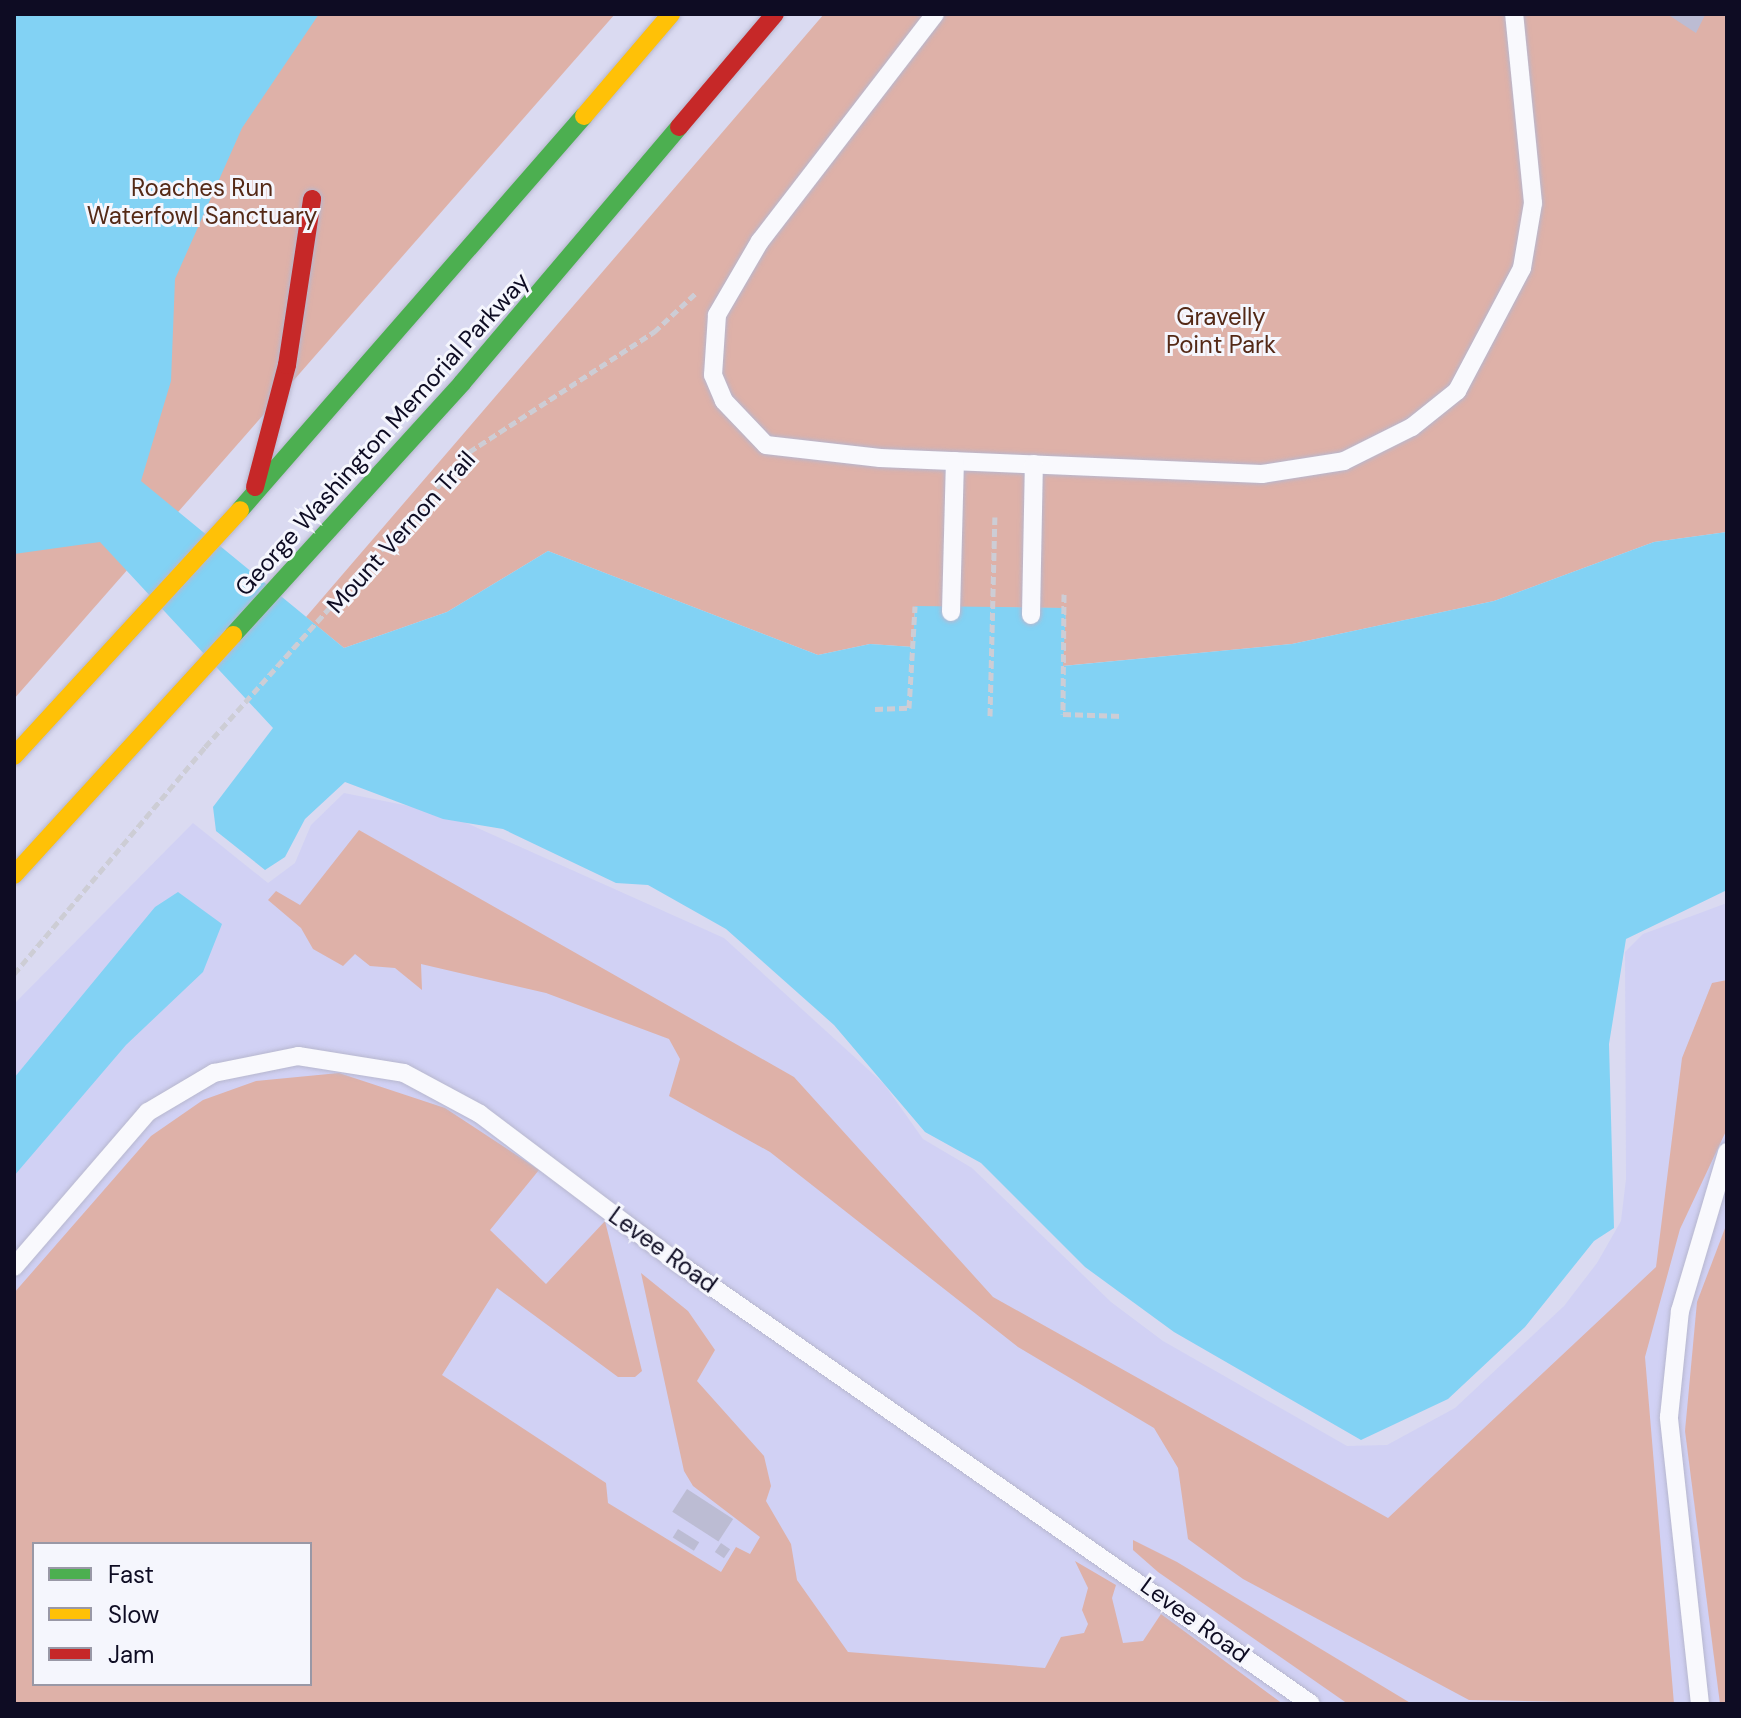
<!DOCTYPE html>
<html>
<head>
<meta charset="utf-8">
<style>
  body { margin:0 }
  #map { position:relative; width:1741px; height:1718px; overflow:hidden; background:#dadaf1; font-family:"DM Sans",sans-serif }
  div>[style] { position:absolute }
  .built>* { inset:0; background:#d1d1f4 }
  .green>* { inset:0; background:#deb1a8 }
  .water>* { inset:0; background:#82d2f4 }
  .building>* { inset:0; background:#bcbcd3; transform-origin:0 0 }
  .path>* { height:5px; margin-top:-2.5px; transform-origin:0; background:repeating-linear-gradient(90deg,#cdcdd5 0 8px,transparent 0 12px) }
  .roads { filter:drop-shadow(0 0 2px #b7b7ce) drop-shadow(0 0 2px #b7b7ce) }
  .lane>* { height:18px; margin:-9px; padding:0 9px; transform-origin:9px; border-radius:9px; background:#f9f9fd }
  .fast>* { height:18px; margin:-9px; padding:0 9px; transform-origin:9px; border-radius:9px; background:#4caf50 }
  .slow>* { height:18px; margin:-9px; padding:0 9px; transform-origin:9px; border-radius:9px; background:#ffc107 }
  .jam>* { height:18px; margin:-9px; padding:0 9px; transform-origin:9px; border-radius:9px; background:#c62828 }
  span { translate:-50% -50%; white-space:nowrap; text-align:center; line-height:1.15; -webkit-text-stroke:6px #f5f6fd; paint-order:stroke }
  .park-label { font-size:24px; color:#542916 }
  .street-label { font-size:24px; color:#0e0c23 }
  .frame { position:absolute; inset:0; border:16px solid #0e0c23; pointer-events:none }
  .legend { position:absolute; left:32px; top:1542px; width:280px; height:144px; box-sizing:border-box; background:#f5f6fd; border:2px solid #9998a6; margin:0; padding:10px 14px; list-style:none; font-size:24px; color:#0e0c23 }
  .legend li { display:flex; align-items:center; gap:16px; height:40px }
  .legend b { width:40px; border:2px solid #9998a6 }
</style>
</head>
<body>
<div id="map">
  <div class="built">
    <i style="clip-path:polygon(evenodd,344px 793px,444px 813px,724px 938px,884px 1084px,923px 1139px,972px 1168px,1111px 1302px,1163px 1341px,1347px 1446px,1387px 1445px,1455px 1408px,1564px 1306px,1597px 1263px,1621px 1221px,1626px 1179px,1625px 952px,1643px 934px,1727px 903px,1727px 1704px,14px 1704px,14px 1004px,193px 823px,268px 883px,295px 863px,311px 825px,344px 793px,34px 1544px,310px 1544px,310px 1684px,34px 1684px,34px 1544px)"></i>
  </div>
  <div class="green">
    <i style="clip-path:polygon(14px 14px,615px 14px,14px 699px)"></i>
    <i style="clip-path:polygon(824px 14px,1727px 14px,1727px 532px,1654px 542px,1494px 601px,1292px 644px,1062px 666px,1066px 608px,915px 607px,913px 647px,870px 644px,818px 655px,548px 551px,447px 612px,344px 648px,306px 617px)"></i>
    <i style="clip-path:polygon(359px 830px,794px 1077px,993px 1297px,1388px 1518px,1656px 1267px,1682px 1058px,1712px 983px,1727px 980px,1727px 1129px,1680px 1229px,1645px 1357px,1674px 1704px,1469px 1700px,1243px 1579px,1188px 1539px,1178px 1468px,1154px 1428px,1018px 1347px,770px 1152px,669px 1096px,680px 1059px,669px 1039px,546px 993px,421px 964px,422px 990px,395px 968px,370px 966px,355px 954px,343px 966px,313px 949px,301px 928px,268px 900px,276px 891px,300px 905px)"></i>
    <i style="clip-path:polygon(evenodd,339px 1073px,445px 1108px,539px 1170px,490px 1230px,546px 1284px,605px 1221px,642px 1371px,635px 1377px,618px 1377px,497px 1288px,442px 1375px,606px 1483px,608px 1503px,721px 1572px,736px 1547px,750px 1554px,760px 1537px,693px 1486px,684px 1471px,641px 1273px,688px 1311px,715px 1350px,697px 1381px,764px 1456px,771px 1486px,766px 1501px,791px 1544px,797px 1580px,848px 1652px,1045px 1668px,1061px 1637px,1084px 1633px,1088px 1624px,1082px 1610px,1088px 1588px,1075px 1561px,1116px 1585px,1112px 1598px,1123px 1643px,1143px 1641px,1161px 1614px,1283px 1704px,14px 1704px,14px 1293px,151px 1136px,203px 1100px,256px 1081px,339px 1073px,34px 1544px,310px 1544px,310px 1684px,34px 1684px,34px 1544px)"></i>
    <i style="clip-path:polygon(1727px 1223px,1727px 1704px,1720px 1704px,1685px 1431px,1697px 1302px)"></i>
    <i style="clip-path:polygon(1133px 1540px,1177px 1562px,1412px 1704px,1348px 1704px,1158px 1572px,1133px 1550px)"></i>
  </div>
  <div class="water">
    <i style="clip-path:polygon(14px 14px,319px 14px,242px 128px,175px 279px,171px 381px,141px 481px,344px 648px,447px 612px,548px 551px,818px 655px,870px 644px,913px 647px,915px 606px,1066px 608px,1063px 666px,1292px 644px,1494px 601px,1654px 542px,1727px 532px,1727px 890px,1626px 939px,1609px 1044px,1614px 1228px,1594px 1241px,1525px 1327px,1448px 1399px,1361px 1440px,1174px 1332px,1085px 1267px,981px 1163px,925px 1132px,834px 1025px,726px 929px,648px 885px,616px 883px,503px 829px,443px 819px,345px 782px,305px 819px,285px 857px,265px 870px,216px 831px,213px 807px,273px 728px,100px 542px,14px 554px)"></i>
    <i style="clip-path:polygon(178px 892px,222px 924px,203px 972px,126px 1045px,14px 1176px,14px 1078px,155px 907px)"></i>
  </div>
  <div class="building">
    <i style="clip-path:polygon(1667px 14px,1703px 14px,1705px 15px,1696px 33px)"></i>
    <i style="left:687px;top:1489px;width:55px;height:27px;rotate:33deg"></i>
    <i style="left:678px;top:1529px;width:25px;height:10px;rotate:32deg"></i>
    <i style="left:721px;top:1543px;width:11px;height:11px;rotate:34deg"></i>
  </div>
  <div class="path">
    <i style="left:1064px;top:594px;width:120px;rotate:90.5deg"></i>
    <i style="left:1063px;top:714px;width:60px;rotate:1.9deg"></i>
    <i style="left:875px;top:709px;width:34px;rotate:-2deg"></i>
    <i style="left:909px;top:708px;width:102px;rotate:-86.6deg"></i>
    <i style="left:990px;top:716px;width:199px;rotate:-88.6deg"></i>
    <i style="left:14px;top:974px;width:297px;rotate:-49.9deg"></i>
    <i style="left:205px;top:747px;width:396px;rotate:-48.2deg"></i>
    <i style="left:469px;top:452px;width:221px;rotate:-33deg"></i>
    <i style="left:654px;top:332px;width:57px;rotate:-42.9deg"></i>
  </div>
  <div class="roads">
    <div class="lane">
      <i style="left:935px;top:14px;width:287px;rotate:127.6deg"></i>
      <i style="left:760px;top:241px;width:86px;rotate:120.2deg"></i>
      <i style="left:717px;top:315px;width:60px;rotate:93.8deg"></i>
      <i style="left:713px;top:375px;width:28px;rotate:67deg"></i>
      <i style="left:724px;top:401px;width:61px;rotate:46.3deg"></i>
      <i style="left:766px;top:445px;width:115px;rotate:6.5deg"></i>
      <i style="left:880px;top:458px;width:382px;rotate:2.4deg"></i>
      <i style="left:1262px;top:474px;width:83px;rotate:-9deg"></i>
      <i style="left:1344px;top:461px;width:76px;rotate:-26.6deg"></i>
      <i style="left:1412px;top:427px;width:58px;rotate:-38.7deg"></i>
      <i style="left:1457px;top:391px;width:139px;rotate:-62.1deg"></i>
      <i style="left:1522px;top:268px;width:66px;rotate:-80.4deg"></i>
      <i style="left:1533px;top:203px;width:190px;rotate:-95.7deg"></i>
      <i style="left:951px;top:612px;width:151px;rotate:-88.5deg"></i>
      <i style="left:1031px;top:615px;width:151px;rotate:-88.9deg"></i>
      <i style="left:14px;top:1267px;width:205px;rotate:-49.2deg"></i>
      <i style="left:148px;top:1112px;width:77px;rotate:-30.6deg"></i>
      <i style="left:214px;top:1073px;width:86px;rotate:-11.4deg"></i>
      <i style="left:298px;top:1056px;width:107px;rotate:9.1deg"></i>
      <i style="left:404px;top:1073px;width:86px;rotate:28.3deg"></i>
      <i style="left:480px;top:1114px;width:248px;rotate:37deg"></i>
      <i style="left:678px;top:1263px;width:771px;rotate:34.86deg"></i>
      <i style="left:1700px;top:1704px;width:289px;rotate:-96.2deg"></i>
      <i style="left:1669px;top:1417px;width:107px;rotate:-84.1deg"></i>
      <i style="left:1680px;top:1311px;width:166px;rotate:-73.5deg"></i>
    </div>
    <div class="fast">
      <i style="left:240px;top:510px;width:523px;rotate:-48.88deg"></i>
      <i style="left:233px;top:635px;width:341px;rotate:-47.7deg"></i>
      <i style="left:462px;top:383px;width:336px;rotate:-49.7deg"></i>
    </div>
    <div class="slow">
      <i style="left:584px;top:116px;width:134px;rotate:-49.5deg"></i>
      <i style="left:14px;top:756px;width:334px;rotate:-47.4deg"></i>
      <i style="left:14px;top:875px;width:325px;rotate:-47.6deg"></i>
    </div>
    <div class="jam">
      <i style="left:679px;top:127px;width:148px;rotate:-49.7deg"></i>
      <i style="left:255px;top:487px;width:126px;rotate:-75.3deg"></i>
      <i style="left:287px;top:365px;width:168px;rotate:-81.4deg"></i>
    </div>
  </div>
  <div class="park-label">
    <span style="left:202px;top:202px">Roaches Run<br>Waterfowl Sanctuary</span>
    <span style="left:1221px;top:331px">Gravelly<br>Point Park</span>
  </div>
  <div class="street-label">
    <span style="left:382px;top:434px;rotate:-48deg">George Washington Memorial Parkway</span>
    <span style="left:401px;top:532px;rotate:-48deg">Mount Vernon Trail</span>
    <span style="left:663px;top:1250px;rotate:36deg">Levee Road</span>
    <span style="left:1195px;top:1620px;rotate:36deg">Levee Road</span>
  </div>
  <div class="frame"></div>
  <ul class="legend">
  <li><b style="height:10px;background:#4caf50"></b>Fast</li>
  <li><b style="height:10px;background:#ffc107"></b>Slow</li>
  <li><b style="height:10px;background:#c62828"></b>Jam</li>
  </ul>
</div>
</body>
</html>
